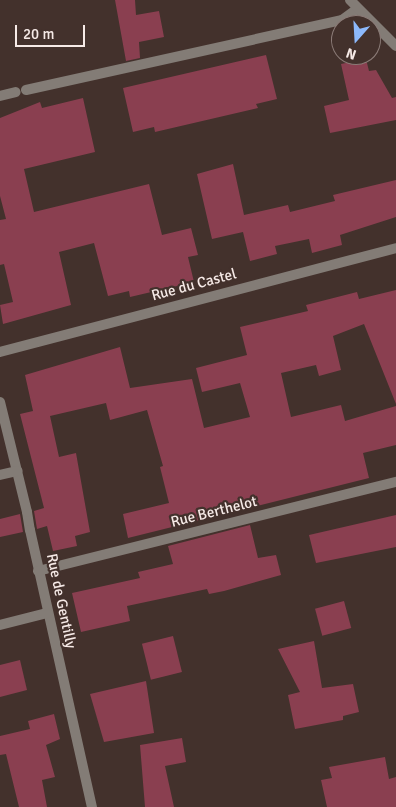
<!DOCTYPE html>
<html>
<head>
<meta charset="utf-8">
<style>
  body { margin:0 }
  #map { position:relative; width:396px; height:807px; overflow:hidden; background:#43312c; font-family:Signika,sans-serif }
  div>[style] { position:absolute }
  .building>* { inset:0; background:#8a3f50; transform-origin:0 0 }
  .pedestrian>* { height:10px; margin:-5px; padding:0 5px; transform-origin:5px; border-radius:5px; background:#837c76 }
  .minor>* { height:10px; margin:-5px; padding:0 5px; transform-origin:5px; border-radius:5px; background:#837c76 }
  span { translate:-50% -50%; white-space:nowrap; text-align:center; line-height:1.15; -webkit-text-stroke:4.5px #43312c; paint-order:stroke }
  .street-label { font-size:15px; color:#f6eae7 }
  .north { position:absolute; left:331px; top:15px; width:50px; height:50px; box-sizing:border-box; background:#43312c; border:1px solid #8b7b77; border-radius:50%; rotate:199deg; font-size:14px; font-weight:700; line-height:20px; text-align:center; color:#f6eae7 }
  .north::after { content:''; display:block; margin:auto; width:18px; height:22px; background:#8cb9fc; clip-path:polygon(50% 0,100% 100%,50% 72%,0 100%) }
  .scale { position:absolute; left:15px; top:25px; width:70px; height:22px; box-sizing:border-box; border:2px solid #f6eae7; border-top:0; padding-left:6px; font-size:15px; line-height:18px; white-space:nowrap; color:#f6eae7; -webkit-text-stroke:4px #43312c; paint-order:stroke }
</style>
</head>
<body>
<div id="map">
  <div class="building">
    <i style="clip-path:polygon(115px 0,135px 0,136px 15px,159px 11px,164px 37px,139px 42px,140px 58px,126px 61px)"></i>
    <i style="clip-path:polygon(266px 55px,277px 99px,256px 104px,258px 108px,155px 132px,154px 127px,133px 132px,123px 88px)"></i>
    <i style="clip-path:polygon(366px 59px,369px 71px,376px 70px,392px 98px,396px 97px,396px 120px,330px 133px,324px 106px,349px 100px,341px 64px)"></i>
    <i style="clip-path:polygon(83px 98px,95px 152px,24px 169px,34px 212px,149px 184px,162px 235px,191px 228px,198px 255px,188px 257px,194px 282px,130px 297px,129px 291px,108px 296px,94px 243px,59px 252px,71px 305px,3px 324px,0 305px,13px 302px,4px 264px,0 265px,0 220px,6px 219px,0 196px,0 118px,40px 102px,42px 108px)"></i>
    <i style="clip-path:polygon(233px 164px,244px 215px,288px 205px,290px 212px,335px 201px,333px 195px,396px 180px,396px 217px,340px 235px,342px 245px,312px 253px,309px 239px,275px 246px,277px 254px,250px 261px,243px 232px,212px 239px,197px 174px)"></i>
    <i style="clip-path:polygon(396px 290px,396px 404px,364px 324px,333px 336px,341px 370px,319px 376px,316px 365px,281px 373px,291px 417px,341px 405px,345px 421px,396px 406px,396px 445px,363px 453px,369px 478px,128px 538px,123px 514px,169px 503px,160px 467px,163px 466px,147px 410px,110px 420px,106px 403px,50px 416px,59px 457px,76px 453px,90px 532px,75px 536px,77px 546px,53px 551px,47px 526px,37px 529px,34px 511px,44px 508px,20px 414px,33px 411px,25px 375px,120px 347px,130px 388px,192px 379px,204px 428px,250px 417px,240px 383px,202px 392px,196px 368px,247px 355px,240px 327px,308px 311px,306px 305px,357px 292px,359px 299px)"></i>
    <i style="clip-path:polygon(20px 514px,23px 532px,0 537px,0 519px)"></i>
    <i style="clip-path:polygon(396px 515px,396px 547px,316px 563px,309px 535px)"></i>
    <i style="clip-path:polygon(250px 525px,258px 558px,276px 555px,281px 575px,224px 591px,209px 594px,207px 589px,127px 606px,130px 621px,81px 632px,72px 593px,140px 578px,138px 572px,173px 564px,168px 546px)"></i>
    <i style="left:344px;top:601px;width:28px;height:30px;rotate:75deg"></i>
    <i style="left:173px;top:636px;width:37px;height:32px;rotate:76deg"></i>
    <i style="clip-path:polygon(314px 641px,322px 688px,353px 684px,359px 712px,343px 716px,343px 720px,295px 729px,288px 695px,300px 692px,278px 649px)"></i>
    <i style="clip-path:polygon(20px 660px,27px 690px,0 697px,0 665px)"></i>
    <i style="clip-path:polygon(146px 681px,154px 733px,104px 742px,90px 694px)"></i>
    <i style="clip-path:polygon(54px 714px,60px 739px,46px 745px,55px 777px,42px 780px,47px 807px,19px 807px,6px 754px,0 755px,0 736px,30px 729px,28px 721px)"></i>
    <i style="clip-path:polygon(182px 738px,186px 762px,165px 766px,174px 807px,145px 807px,140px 745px)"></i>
    <i style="clip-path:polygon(385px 757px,389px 779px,396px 777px,396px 807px,327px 807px,321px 780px,332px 778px,329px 767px)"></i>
  </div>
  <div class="pedestrian">
    <i style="left:26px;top:90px;width:324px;rotate:-12.5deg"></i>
    <i style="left:342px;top:20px;width:19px;rotate:-36deg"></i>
    <i style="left:0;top:96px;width:16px;rotate:-14deg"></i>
    <i style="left:27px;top:512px;width:18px;rotate:81deg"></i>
  </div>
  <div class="minor">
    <i style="left:350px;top:0;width:65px;rotate:45deg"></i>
    <i style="left:0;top:352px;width:409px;rotate:-14.7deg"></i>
    <i style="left:0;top:402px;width:113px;rotate:76.2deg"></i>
    <i style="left:0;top:475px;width:18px;rotate:-13deg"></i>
    <i style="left:30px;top:530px;width:284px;rotate:77.4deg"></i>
    <i style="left:38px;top:571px;width:369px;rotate:-14deg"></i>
    <i style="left:0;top:625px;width:49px;rotate:-14.3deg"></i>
  </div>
  <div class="street-label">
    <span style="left:194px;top:285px;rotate:-15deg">Rue du Castel</span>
    <span style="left:214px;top:512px;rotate:-14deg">Rue Berthelot</span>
    <span style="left:61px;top:601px;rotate:78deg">Rue de Gentilly</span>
  </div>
  <div class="north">N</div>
  <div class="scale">20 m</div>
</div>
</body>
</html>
